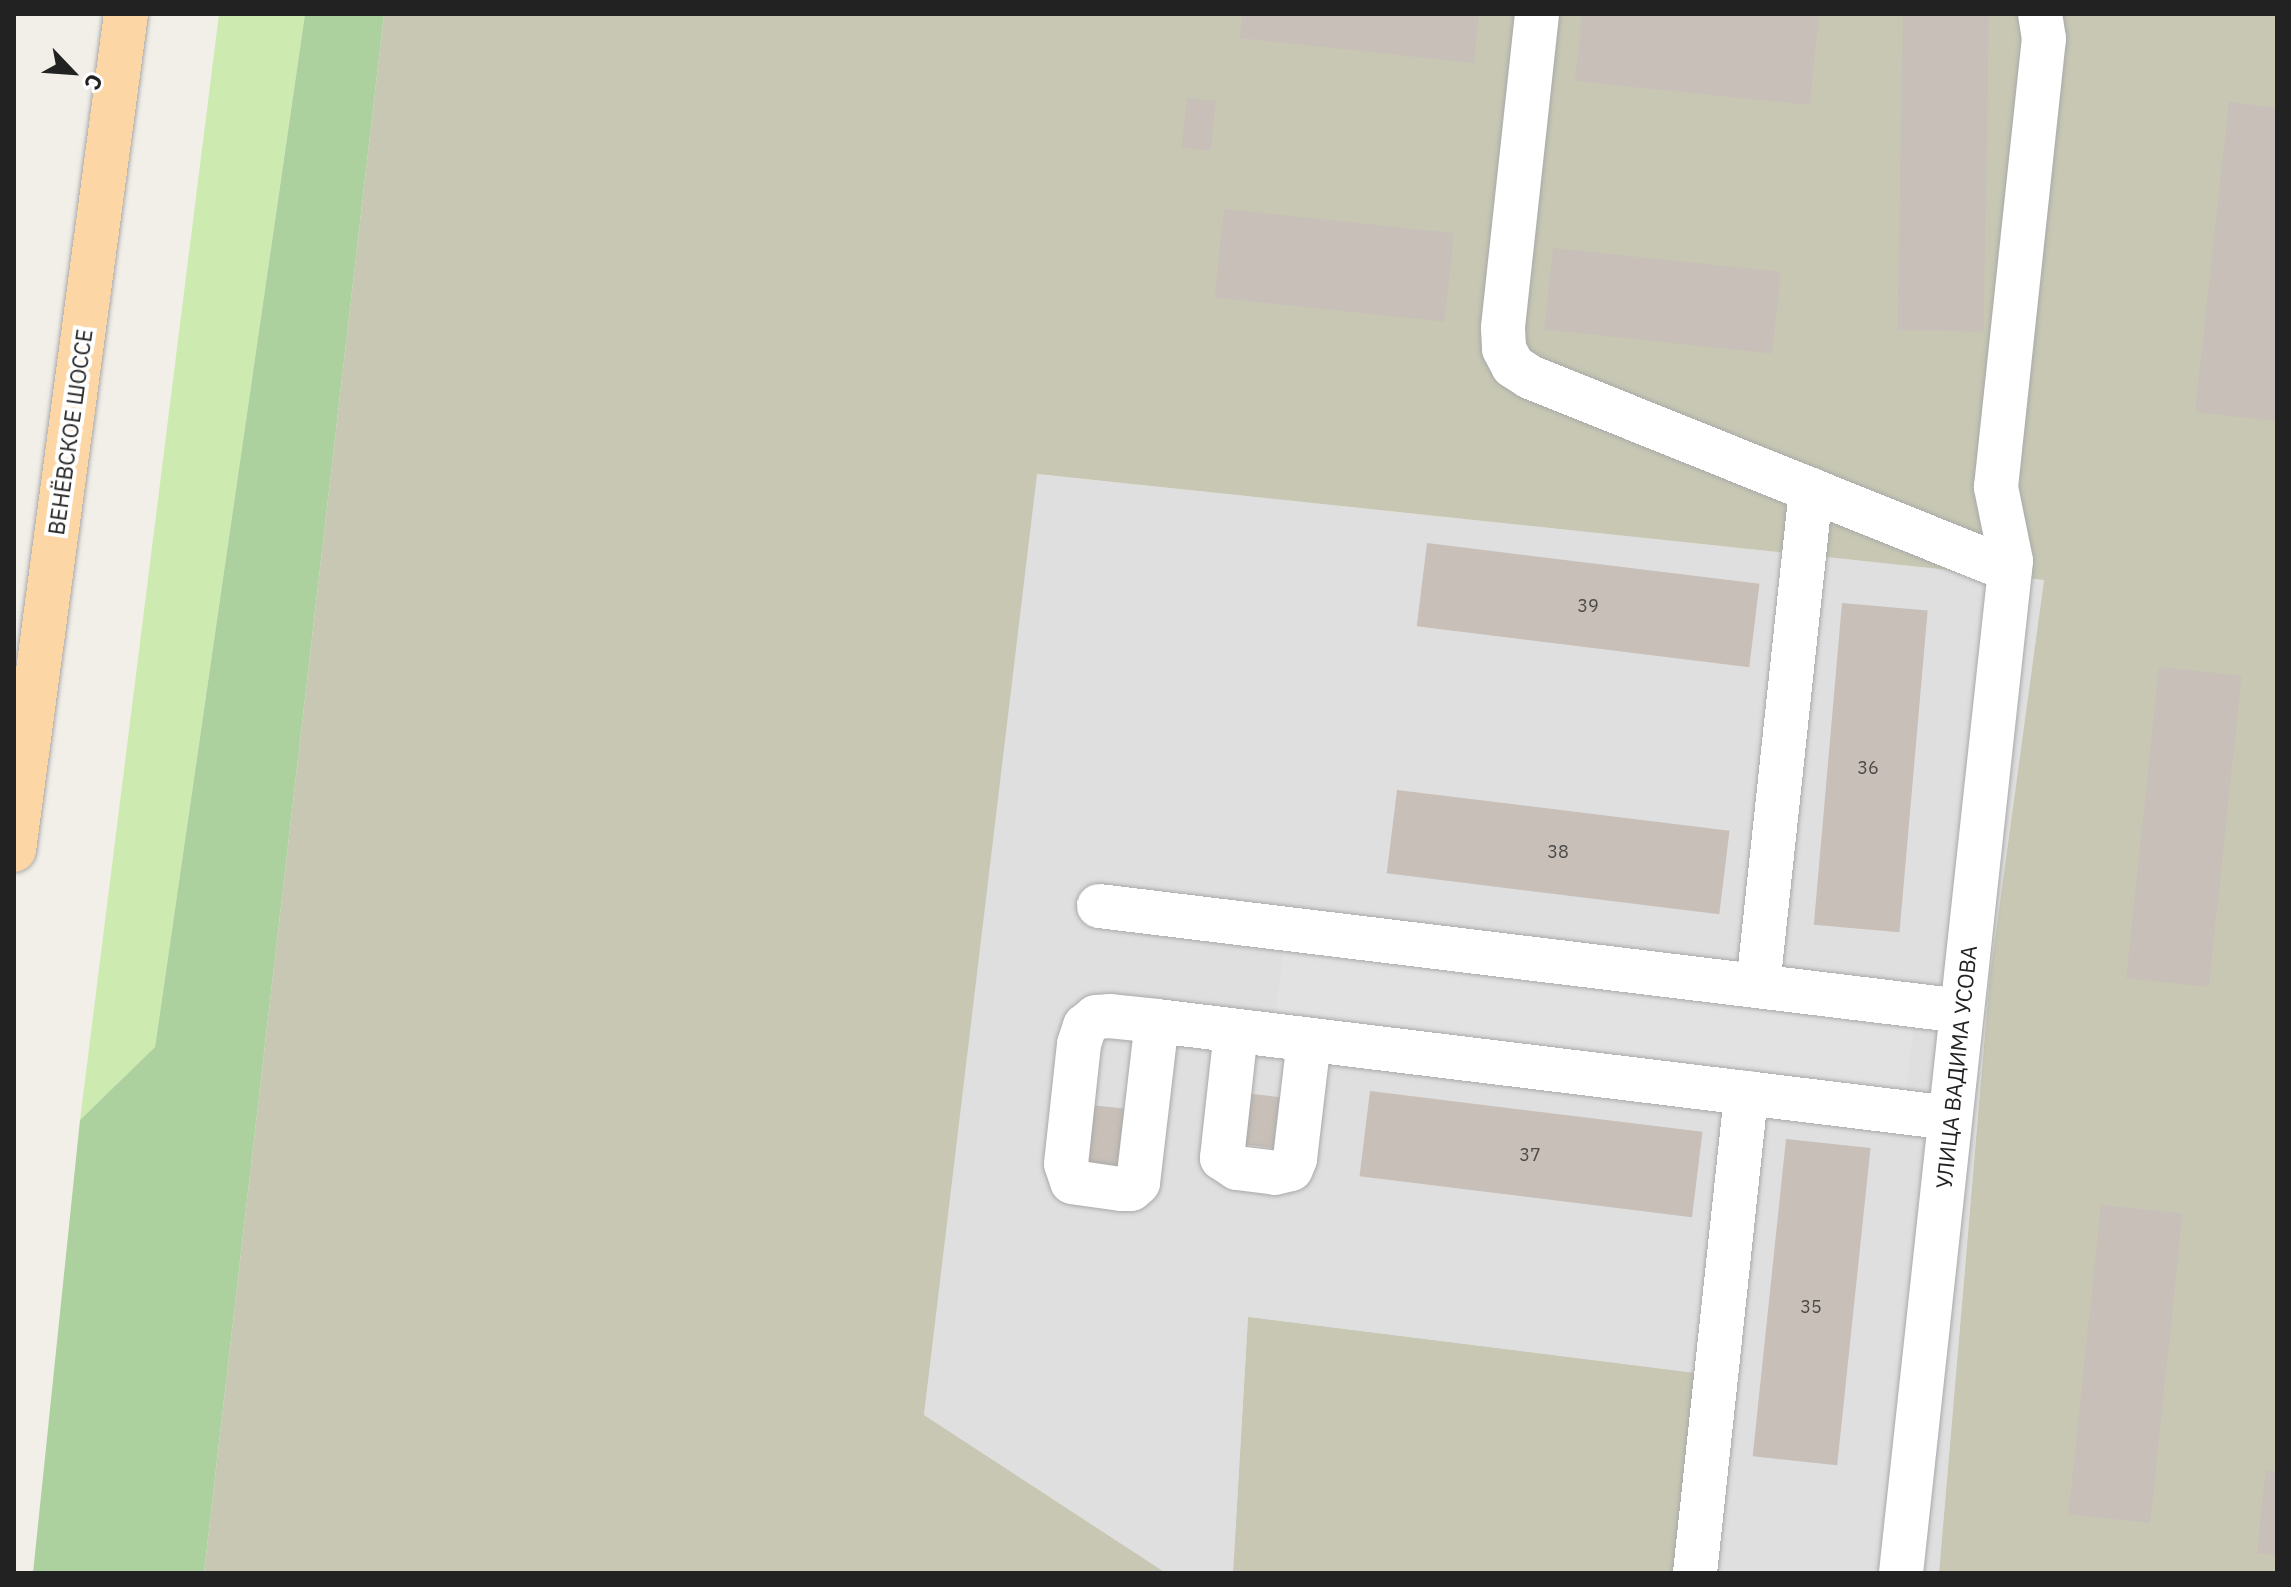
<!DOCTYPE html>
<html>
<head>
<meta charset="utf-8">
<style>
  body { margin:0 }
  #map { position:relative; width:2291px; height:1587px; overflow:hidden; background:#f2efe9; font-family:"IBM Plex Sans",sans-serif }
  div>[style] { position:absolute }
  .residential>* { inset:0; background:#e0dfdf }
  .construction>* { inset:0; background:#c7c7b4 }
  .grass>* { inset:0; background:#cdebb0 }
  .forest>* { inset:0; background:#add19e }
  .parking>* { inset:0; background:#e2e2e2; transform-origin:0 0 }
  .building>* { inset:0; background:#c7bfb8; transform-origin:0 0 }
  .roads { filter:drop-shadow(0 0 2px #a9a9a9) drop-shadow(0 0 2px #a9a9a9) }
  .minor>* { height:44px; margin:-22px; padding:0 22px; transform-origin:22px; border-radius:22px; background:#fff }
  .major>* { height:44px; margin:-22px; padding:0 22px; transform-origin:22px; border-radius:22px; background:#fcd6a4 }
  span { translate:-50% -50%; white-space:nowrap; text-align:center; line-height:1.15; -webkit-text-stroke:8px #fff; paint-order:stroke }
  .number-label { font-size:18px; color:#4b4948 }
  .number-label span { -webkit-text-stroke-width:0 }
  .street-label { font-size:22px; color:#222 }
  .frame { position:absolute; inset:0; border:16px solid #222; pointer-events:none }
  .north { position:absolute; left:32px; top:32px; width:80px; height:80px; -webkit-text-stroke:6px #fff; paint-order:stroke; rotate:115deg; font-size:22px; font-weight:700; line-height:32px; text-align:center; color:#222 }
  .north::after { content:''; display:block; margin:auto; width:28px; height:36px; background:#222; clip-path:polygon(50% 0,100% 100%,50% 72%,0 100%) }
</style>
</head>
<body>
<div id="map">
  <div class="residential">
    <i style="clip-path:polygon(1036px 474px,2044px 580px,1990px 975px,1939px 1573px,1681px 1573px,1248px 1317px,1233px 1573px,1166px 1573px,924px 1415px)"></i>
  </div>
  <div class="construction">
    <i style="clip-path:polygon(384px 14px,2277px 14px,2277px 1573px,1939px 1573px,1990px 975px,2044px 580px,1037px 474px,924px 1415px,1166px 1573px,204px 1573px)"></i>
    <i style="clip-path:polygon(1248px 1317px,1703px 1374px,1681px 1573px,1233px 1573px)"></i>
  </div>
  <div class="grass">
    <i style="clip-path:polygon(219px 14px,305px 14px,155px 1047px,80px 1120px)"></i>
  </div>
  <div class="forest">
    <i style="clip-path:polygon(305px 14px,384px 14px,204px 1573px,33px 1573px,80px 1120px,155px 1047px)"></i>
  </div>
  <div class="parking">
    <i style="left:1284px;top:945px;width:635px;height:76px;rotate:7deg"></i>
  </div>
  <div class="building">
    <i style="clip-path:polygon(1242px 14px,1479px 14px,1474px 63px,1240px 38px)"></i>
    <i style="clip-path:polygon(1582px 14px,1819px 14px,1810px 105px,1575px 81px)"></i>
    <i style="left:1903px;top:14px;width:86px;height:316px;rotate:1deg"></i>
    <i style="left:1187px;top:98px;width:29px;height:50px;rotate:6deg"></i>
    <i style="clip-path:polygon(2229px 102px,2277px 108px,2275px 421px,2195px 412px)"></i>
    <i style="left:1224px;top:209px;width:231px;height:89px;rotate:6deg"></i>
    <i style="left:1553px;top:248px;width:229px;height:82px;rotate:6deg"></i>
    <i style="left:1427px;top:543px;width:335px;height:84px;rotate:7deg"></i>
    <i style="left:1842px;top:603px;width:86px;height:323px;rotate:5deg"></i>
    <i style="left:2159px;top:667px;width:83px;height:313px;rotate:6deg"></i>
    <i style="left:1397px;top:790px;width:335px;height:84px;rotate:7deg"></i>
    <i style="left:1370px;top:1091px;width:335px;height:86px;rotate:7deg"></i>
    <i style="left:1245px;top:1093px;width:35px;height:51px;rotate:7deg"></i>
    <i style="left:1090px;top:1105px;width:41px;height:62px;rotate:6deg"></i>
    <i style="left:1786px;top:1139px;width:85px;height:319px;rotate:6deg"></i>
    <i style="left:2101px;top:1205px;width:82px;height:311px;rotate:6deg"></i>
    <i style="clip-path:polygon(2266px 1470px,2277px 1472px,2277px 1555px,2257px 1553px)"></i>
  </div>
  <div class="roads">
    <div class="minor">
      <i style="left:1537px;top:14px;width:316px;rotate:96.2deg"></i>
      <i style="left:1503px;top:328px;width:21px;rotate:87deg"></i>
      <i style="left:1504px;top:349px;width:19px;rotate:62deg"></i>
      <i style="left:1513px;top:366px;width:20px;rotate:33deg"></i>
      <i style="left:1530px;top:377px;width:517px;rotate:21.9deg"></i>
      <i style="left:1099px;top:906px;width:869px;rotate:6.94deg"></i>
      <i style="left:1758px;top:986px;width:499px;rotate:-83.9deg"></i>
      <i style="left:1157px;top:1021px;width:163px;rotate:96.7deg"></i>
      <i style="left:1138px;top:1183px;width:9px;rotate:139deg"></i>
      <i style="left:1131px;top:1189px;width:10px;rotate:180deg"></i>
      <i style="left:1121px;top:1189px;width:49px;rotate:-171.9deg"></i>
      <i style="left:1072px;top:1182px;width:19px;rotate:-108deg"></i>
      <i style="left:1066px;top:1164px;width:121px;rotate:-83.8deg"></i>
      <i style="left:1079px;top:1044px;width:19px;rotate:-72deg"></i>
      <i style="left:1085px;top:1026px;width:14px;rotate:-39deg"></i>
      <i style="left:1096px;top:1017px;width:13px;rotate:-4deg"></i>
      <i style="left:1109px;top:1016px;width:48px;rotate:5.9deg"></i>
      <i style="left:1157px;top:1021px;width:799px;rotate:6.97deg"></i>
      <i style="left:1236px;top:1031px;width:128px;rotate:96.3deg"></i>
      <i style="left:1222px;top:1158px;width:18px;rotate:34deg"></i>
      <i style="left:1237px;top:1168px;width:38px;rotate:7deg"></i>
      <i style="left:1275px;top:1173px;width:16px;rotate:-14deg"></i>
      <i style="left:1291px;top:1169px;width:11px;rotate:-68deg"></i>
      <i style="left:1295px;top:1159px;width:120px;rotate:-83.3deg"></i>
      <i style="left:1695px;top:1573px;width:483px;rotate:-83.9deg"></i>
      <i style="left:1901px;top:1573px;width:1018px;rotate:-83.8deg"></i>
      <i style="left:2011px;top:561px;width:76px;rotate:-101.5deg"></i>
      <i style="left:1996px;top:487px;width:451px;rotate:-83.9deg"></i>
      <i style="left:2044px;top:39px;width:25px;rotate:-99deg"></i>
    </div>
    <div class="major">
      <i style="left:14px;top:850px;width:843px;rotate:-82.37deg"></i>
    </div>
  </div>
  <div class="number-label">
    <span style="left:1588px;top:606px">39</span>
    <span style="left:1868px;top:768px">36</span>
    <span style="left:1558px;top:852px">38</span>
    <span style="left:1530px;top:1155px">37</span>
    <span style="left:1811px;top:1307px">35</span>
  </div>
  <div class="street-label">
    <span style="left:70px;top:432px;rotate:-82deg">ВЕНЁВСКОЕ ШОССЕ</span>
    <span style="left:1956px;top:1067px;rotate:-84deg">УЛИЦА ВАДИМА УСОВА</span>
  </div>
  <div class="frame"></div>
  <div class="north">С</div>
</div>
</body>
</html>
